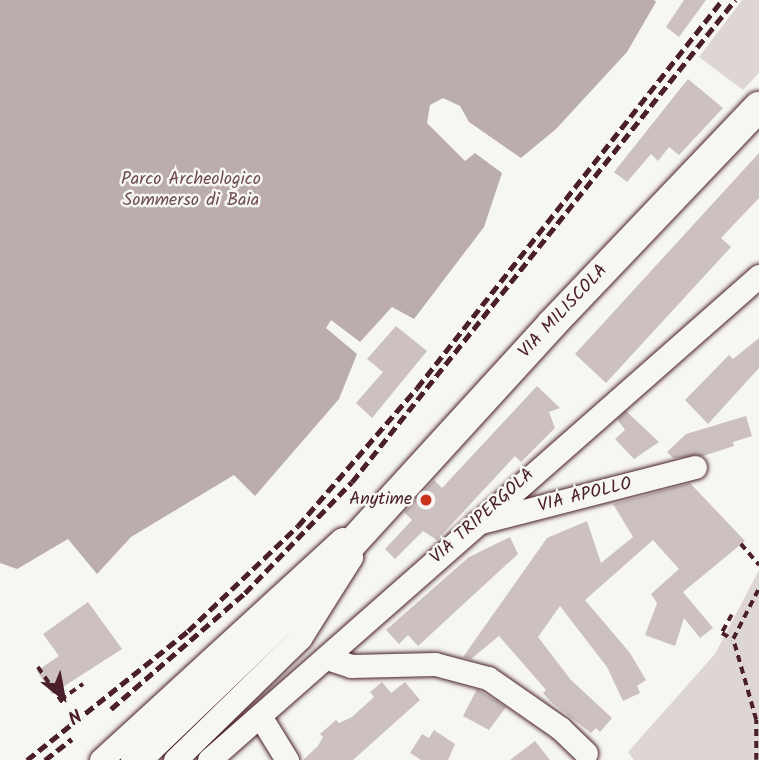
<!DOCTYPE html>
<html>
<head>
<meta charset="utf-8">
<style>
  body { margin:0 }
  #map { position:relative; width:759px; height:760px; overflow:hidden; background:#f6f6f2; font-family:Kalam,sans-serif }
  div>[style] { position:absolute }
  .green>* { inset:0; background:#ddd6d5 }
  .water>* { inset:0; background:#bbadae }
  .building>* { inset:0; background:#ccc1c0 }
  .path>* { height:3.5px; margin-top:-1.75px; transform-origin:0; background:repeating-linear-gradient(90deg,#4a1f2b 0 7px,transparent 0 12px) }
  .roads { filter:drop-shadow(0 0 2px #4a1f2b) drop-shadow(0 0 2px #4a1f2b) }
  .minor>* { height:23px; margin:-11.5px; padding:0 11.5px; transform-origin:11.5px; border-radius:11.5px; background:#f6f6f2 }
  .major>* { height:30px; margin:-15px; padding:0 15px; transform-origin:15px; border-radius:15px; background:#f6f6f2 }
  .rail>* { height:5px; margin-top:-2.5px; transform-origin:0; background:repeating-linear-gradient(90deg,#4a1f2b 0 10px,transparent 0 15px) }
  .dots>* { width:19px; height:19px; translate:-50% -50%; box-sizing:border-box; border:4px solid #f6f6f2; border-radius:50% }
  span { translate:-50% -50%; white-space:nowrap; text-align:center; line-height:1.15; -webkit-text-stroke:5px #f6f6f2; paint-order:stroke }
  .park-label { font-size:18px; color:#6f4d56 }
  .street-label { font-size:18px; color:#4a1f2b }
  .poi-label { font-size:18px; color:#4a1f2b }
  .right { translate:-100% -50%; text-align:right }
  .north { position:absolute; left:28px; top:662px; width:70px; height:70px; -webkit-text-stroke:5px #f6f6f2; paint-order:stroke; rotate:149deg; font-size:19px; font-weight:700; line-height:28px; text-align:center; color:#4a1f2b }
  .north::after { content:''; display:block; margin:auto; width:24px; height:32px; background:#4a1f2b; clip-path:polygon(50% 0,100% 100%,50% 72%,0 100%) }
</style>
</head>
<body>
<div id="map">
  <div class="green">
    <i style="clip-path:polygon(742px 0,759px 0,759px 73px,743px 90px,699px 57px)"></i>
    <i style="clip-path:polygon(759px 570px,759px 760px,634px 760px,628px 752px,715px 654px)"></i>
  </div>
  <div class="water">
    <i style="clip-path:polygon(0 0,654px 0,656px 2px,627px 52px,556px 129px,521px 158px,469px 122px,460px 106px,443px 98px,430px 105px,427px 123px,465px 161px,475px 153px,502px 173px,484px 227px,414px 319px,392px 307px,360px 342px,331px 320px,326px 328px,357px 354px,339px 399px,255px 496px,234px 475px,131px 537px,97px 574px,68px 539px,17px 569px,0 563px)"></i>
  </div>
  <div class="building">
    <i style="clip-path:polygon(684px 0,706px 0,679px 37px,666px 27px)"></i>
    <i style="clip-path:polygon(688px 79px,723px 108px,679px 155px,669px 147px,658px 161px,651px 154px,627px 182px,614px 172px)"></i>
    <i style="clip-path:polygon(759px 153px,759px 198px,721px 238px,731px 247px,606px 383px,575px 354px)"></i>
    <i style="clip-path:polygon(396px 326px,427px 351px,372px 418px,356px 403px,383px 372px,367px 359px)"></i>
    <i style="clip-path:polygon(759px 338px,759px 368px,708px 424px,685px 400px,729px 355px,733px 359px)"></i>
    <i style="clip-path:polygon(537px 386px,560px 408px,549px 412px,555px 428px,521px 462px,515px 456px,437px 540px,423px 531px,395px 559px,385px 549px,412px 520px,404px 512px,434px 480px,442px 488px)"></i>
    <i style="clip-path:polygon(626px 411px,659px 442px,634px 459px,615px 439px,625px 430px,617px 419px)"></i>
    <i style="clip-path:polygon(746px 416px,752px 436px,733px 442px,734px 446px,703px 456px,673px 458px,667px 452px,686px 434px)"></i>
    <i style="clip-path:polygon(690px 483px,745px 541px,683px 592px,713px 628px,700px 638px,684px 618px,675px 646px,645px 635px,657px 603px,651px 594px,679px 569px,653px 540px,585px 600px,630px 653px,646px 680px,637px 686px,640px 693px,623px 701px,607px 667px,560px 606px,538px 637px,571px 680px,612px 718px,600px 732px,596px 728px,591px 733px,551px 702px,543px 693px,546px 690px,499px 636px,471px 659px,463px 657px,547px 538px,587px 521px,601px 563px,633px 537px,613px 504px)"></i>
    <i style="clip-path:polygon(510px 537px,518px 554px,418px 646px,408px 635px,399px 644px,386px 630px,469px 557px)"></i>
    <i style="clip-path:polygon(88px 602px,122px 649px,52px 694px,37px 671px,59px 656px,43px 634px)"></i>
    <i style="clip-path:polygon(382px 682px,391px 693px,405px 682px,420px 700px,353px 760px,303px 760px,318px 746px,323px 737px,320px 734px,336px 720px,339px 723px,352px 717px,374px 697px,370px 692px)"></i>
    <i style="clip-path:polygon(477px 689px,506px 707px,489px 730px,463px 716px)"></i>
    <i style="clip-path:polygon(434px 730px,455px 744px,448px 760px,421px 760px,410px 753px,422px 734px,429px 738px)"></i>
    <i style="clip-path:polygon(535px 741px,550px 760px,510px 760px)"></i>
  </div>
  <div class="path">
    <i style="left:741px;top:544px;width:28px;rotate:49deg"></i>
    <i style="left:732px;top:615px;width:21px;rotate:119deg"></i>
    <i style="left:722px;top:633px;width:12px;rotate:31deg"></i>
    <i style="left:38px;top:667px;width:44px;rotate:55.2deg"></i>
    <i style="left:60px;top:700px;width:28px;rotate:-35deg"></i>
    <i style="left:756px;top:760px;width:40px;rotate:-90deg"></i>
    <i style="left:756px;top:720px;width:84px;rotate:-105.9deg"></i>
    <i style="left:733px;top:639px;width:57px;rotate:-63deg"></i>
  </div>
  <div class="roads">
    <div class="minor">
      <i style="left:477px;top:523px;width:225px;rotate:-14.4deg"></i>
      <i style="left:327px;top:658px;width:25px;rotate:18deg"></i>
      <i style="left:351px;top:666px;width:84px;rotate:-1.4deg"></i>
      <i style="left:435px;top:664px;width:55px;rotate:14.8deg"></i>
      <i style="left:488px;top:678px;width:88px;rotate:34.8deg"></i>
      <i style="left:560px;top:728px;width:36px;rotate:44deg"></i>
      <i style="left:260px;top:716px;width:52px;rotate:58.5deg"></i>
      <i style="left:101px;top:760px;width:327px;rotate:-42.5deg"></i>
      <i style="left:175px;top:760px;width:175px;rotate:-44.3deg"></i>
      <i style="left:300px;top:638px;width:96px;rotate:-57.8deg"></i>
      <i style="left:209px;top:760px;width:733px;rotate:-41.35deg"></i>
    </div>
    <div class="major">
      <i style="left:136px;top:760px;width:201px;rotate:-43.8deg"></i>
      <i style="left:281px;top:621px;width:402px;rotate:-47.6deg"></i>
      <i style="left:552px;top:324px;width:300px;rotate:-46.4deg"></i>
    </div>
  </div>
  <div class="rail">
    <i style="left:111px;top:709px;width:177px;rotate:-40.9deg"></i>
    <i style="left:245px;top:593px;width:154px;rotate:-46.1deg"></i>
    <i style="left:352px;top:482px;width:616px;rotate:-51.53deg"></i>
    <i style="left:27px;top:760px;width:206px;rotate:-38.7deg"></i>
    <i style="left:188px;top:631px;width:152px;rotate:-43.7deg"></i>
    <i style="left:298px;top:526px;width:182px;rotate:-49.2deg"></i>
    <i style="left:417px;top:388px;width:494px;rotate:-51.8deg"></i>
    <i style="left:45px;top:760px;width:34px;rotate:-38deg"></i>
  </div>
  <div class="dots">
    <i style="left:426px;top:500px;background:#c8321e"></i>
  </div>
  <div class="park-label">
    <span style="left:191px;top:191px">Parco Archeologico<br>Sommerso di Baia</span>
  </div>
  <div class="street-label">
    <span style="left:564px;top:312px;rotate:-47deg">VIA MILISCOLA</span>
    <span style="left:585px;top:496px;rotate:-14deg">VIA APOLLO</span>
    <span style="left:483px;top:517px;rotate:-42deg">VIA TRIPERGOLA</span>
  </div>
  <div class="poi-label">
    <span class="right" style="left:412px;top:500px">Anytime</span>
  </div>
  <div class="north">N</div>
</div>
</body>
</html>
